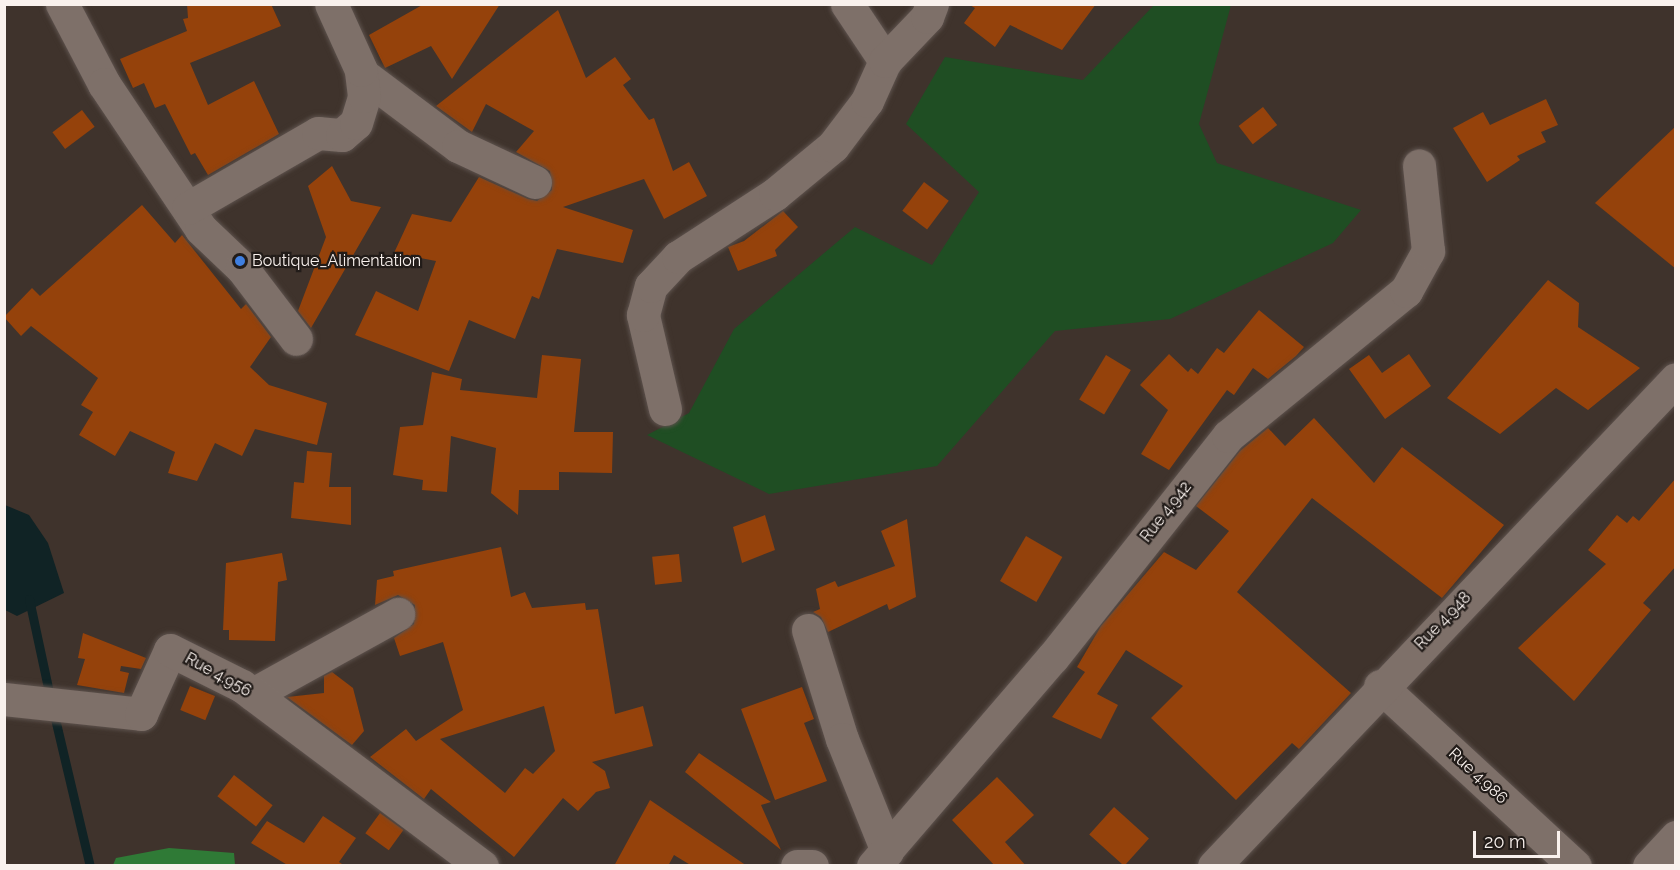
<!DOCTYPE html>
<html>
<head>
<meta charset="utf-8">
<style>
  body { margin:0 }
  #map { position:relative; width:1680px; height:870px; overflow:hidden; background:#3f332c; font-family:Raleway,sans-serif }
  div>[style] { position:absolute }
  .green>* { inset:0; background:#1f4e23 }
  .forest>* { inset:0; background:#2f7a36 }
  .water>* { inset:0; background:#102325 }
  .stream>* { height:9px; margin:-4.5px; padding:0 4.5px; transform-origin:4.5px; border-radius:4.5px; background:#102325 }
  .building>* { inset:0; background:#95420b; transform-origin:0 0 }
  .roads { filter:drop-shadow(0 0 2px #5d524d) drop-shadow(0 0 2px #5d524d) }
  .minor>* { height:33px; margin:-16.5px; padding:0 16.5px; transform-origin:16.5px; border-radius:16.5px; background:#7e7069 }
  .dots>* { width:16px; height:16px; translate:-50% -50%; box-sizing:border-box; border:3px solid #221c19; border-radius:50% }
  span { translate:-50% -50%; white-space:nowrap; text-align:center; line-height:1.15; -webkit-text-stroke:4.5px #221c19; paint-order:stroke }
  .poi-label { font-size:16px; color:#f9f1ed }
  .left { translate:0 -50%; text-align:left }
  .street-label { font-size:16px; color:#f9f1ed }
  .frame { position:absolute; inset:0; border:6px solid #f9f1ed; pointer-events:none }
  .scale { position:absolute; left:1473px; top:831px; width:87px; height:27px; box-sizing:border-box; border:3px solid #f9f1ed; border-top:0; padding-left:8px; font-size:18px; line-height:21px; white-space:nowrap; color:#f9f1ed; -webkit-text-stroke:4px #221c19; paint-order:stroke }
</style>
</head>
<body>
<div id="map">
  <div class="green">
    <i style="clip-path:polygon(1154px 5px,1231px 5px,1199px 124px,1217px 163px,1361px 210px,1333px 243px,1170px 319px,1055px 331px,937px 466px,769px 494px,647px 435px,689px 413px,734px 329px,855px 227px,932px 265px,979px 192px,906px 124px,945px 57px,1083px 80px)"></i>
  </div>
  <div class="forest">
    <i style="clip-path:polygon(169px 848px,234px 853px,235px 865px,113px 865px,116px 858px)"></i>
  </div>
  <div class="water">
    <i style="clip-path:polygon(5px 505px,29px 515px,48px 543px,64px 593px,17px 616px,5px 610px)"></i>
  </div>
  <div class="stream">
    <i style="left:29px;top:599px;width:100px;rotate:77.9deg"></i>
    <i style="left:53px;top:710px;width:160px;rotate:76.7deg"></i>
  </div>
  <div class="building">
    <i style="clip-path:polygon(187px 4px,271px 4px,281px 26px,190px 63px,208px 105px,254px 81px,279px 134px,208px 175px,195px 153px,191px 155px,165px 104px,155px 108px,144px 83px,133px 88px,120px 59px,187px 31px,183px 19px,188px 18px)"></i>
    <i style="clip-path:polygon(424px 4px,500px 4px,452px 79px,431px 46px,385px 68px,369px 35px)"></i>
    <i style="clip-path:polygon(968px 4px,1096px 4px,1062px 50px,1010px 25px,995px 47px,964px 23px,975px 8px)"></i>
    <i style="clip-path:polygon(558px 10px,586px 78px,615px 57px,631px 79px,623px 85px,649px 120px,654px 118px,673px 171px,689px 162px,707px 196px,664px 219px,644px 179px,563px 207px,633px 230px,623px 263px,557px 249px,539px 299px,532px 296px,515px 339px,469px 320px,449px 371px,355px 335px,376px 291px,418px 311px,436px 261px,394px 253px,412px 214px,451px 222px,479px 177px,528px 199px,537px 201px,552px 190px,550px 171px,516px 152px,534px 131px,486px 104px,472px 132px,436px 106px)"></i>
    <i style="clip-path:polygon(1546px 99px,1558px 125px,1541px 132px,1546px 142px,1517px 156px,1520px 160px,1487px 182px,1453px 128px,1483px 112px,1490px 125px)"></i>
    <i style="left:1263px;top:107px;width:23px;height:31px;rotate:52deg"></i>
    <i style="left:82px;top:110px;width:21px;height:37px;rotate:53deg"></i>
    <i style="clip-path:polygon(1676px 126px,1676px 269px,1595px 203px)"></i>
    <i style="clip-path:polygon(332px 166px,351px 201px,381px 207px,311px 328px,298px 311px,326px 237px,308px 186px)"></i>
    <i style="left:924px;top:182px;width:31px;height:36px;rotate:37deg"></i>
    <i style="clip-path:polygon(142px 205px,175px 243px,182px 235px,241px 309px,246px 304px,271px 337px,250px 367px,269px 385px,327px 403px,317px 445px,255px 429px,242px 456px,215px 443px,197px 481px,168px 473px,175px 452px,130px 431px,115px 456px,79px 435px,93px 412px,81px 405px,98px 378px,31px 326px,21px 336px,4px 317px,32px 288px,40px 296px)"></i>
    <i style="clip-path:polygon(783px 211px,798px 227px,775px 250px,777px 256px,738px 271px,728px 247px,744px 241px)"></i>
    <i style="clip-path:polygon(1548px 280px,1579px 303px,1578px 327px,1640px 368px,1588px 410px,1556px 388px,1500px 434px,1447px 398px)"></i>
    <i style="clip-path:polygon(1259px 310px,1304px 347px,1296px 356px,1268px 379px,1253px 368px,1234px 395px,1227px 390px,1169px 470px,1141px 454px,1168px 410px,1140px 385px,1169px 354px,1188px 372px,1191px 368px,1198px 374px,1217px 348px,1224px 353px)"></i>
    <i style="clip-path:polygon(1409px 354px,1431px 386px,1385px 419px,1349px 369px,1369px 355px,1382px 373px)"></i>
    <i style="clip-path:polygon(542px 355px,581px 359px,574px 432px,613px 432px,612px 473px,559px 472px,559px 490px,519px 490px,518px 515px,491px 493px,496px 448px,451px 436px,447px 492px,422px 490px,423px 480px,393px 475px,400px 427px,423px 425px,432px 372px,462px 379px,460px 390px,537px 398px)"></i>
    <i style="left:1106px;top:355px;width:29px;height:52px;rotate:31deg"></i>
    <i style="clip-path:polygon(1314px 418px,1374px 483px,1402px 447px,1504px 525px,1442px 598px,1312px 498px,1237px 592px,1351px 693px,1299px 749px,1292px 743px,1236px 800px,1151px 718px,1183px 686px,1126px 650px,1097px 694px,1118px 705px,1101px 739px,1052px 717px,1085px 672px,1077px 667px,1101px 626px,1164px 552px,1196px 570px,1229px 531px,1196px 506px,1240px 451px,1268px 428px,1285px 446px)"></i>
    <i style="clip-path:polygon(307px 451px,332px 453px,329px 487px,351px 487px,351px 525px,291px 518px,294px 482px,304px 483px)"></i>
    <i style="clip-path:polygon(1676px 478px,1676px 566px,1643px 603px,1651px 610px,1574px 701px,1518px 648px,1606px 564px,1588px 550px,1617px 515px,1627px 523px,1633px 516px,1639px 521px)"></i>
    <i style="clip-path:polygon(765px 515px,775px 550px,742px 563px,733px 527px)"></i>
    <i style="clip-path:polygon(907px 519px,916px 597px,889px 610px,887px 604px,828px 632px,821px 617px,813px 612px,820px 609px,816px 589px,835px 581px,838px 587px,895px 566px,881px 531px)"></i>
    <i style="left:1026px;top:536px;width:42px;height:52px;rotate:30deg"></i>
    <i style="clip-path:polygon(evenodd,501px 547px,511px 597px,525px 592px,532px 608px,585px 603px,586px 610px,598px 609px,615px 714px,643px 706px,653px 746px,592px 762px,605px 771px,610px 788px,596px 792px,578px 811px,563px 798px,514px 857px,431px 789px,424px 799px,370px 757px,406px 729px,416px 741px,463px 710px,443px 642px,400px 656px,394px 638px,414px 624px,415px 605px,398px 595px,375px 605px,377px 580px,394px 576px,393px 571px,501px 547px,544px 706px,555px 751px,533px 774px,525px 768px,505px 793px,440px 739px,544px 706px)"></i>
    <i style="clip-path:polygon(282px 553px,287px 580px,278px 582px,275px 641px,229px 640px,229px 630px,223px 630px,226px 563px)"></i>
    <i style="left:679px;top:554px;width:28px;height:27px;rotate:84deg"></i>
    <i style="clip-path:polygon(83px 633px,146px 658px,141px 669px,121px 666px,120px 671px,129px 673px,124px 693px,77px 685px,85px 659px,78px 658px)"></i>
    <i style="clip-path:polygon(332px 672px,353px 688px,364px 731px,352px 745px,287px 697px,324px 693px,324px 676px)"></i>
    <i style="left:190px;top:686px;width:27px;height:26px;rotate:22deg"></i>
    <i style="clip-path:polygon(802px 687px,814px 719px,804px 723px,827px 781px,775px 800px,741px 709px)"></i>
    <i style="clip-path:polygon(699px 753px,771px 802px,761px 805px,781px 850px,685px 772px)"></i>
    <i style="left:234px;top:775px;width:49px;height:27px;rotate:38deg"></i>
    <i style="clip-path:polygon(997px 777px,1034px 815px,1005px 842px,1026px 866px,995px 866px,952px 820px)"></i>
    <i style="clip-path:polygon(650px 800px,747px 866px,692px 866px,674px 855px,668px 866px,614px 866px)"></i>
    <i style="left:1114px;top:807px;width:47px;height:37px;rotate:42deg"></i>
    <i style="left:380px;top:813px;width:29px;height:25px;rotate:36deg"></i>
    <i style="clip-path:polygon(323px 816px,356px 838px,339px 862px,345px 866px,289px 866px,251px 843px,267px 821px,304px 843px)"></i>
  </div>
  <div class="roads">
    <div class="minor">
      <i style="left:62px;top:4px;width:90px;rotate:62.3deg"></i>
      <i style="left:104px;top:84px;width:174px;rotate:56.2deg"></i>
      <i style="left:201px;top:229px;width:57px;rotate:43.6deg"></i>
      <i style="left:242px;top:268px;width:89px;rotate:52.7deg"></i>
      <i style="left:847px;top:4px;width:69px;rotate:56.3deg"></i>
      <i style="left:362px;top:74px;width:120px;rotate:36.9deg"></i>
      <i style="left:458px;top:146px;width:85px;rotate:25.1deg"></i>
      <i style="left:188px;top:208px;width:150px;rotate:-30deg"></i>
      <i style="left:318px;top:133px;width:24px;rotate:5deg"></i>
      <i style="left:342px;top:135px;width:18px;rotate:-41deg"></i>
      <i style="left:356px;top:123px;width:28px;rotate:-73deg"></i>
      <i style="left:364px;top:96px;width:26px;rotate:-97deg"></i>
      <i style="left:361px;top:70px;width:72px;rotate:-114.4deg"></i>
      <i style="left:665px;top:409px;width:97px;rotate:-103.2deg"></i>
      <i style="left:643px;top:315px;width:30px;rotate:-75deg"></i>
      <i style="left:651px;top:286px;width:40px;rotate:-47deg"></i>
      <i style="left:678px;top:257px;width:116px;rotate:-33deg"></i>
      <i style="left:775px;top:194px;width:75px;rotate:-39.6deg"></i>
      <i style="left:833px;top:146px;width:56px;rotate:-52.9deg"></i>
      <i style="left:867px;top:101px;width:44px;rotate:-65.8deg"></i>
      <i style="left:885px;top:61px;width:61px;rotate:-46.3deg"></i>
      <i style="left:927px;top:17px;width:14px;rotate:-69deg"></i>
      <i style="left:808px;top:630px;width:114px;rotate:72.7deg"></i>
      <i style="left:842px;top:739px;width:121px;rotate:68.1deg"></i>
      <i style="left:1380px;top:686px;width:265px;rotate:42.7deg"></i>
      <i style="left:253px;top:694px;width:166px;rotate:-28.9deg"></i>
      <i style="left:4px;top:699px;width:138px;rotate:6.2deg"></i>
      <i style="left:141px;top:714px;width:70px;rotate:-65.6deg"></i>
      <i style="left:170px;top:650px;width:80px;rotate:26.6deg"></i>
      <i style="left:242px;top:686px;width:300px;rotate:36.9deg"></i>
      <i style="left:797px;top:866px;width:15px"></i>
      <i style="left:873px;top:866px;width:276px;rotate:-49.3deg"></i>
      <i style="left:1053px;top:657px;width:282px;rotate:-51.6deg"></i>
      <i style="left:1228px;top:436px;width:230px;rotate:-39.2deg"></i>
      <i style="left:1406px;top:291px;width:46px;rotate:-61.2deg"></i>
      <i style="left:1428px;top:251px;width:86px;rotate:-96deg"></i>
      <i style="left:1214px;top:866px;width:671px;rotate:-46.51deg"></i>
      <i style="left:1649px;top:866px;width:40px;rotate:-47deg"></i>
    </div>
  </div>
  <div class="dots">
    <i style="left:240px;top:261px;background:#3f7fe0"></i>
  </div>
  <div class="poi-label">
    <span class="left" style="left:252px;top:261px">Boutique_Alimentation</span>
  </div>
  <div class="street-label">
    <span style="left:1166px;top:512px;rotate:-52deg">Rue 4.942</span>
    <span style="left:1443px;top:621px;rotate:-46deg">Rue 4.948</span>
    <span style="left:218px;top:675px;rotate:29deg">Rue 4.956</span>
    <span style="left:1478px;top:776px;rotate:43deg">Rue 4.986</span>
  </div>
  <div class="frame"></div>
  <div class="scale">20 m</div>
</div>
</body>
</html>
